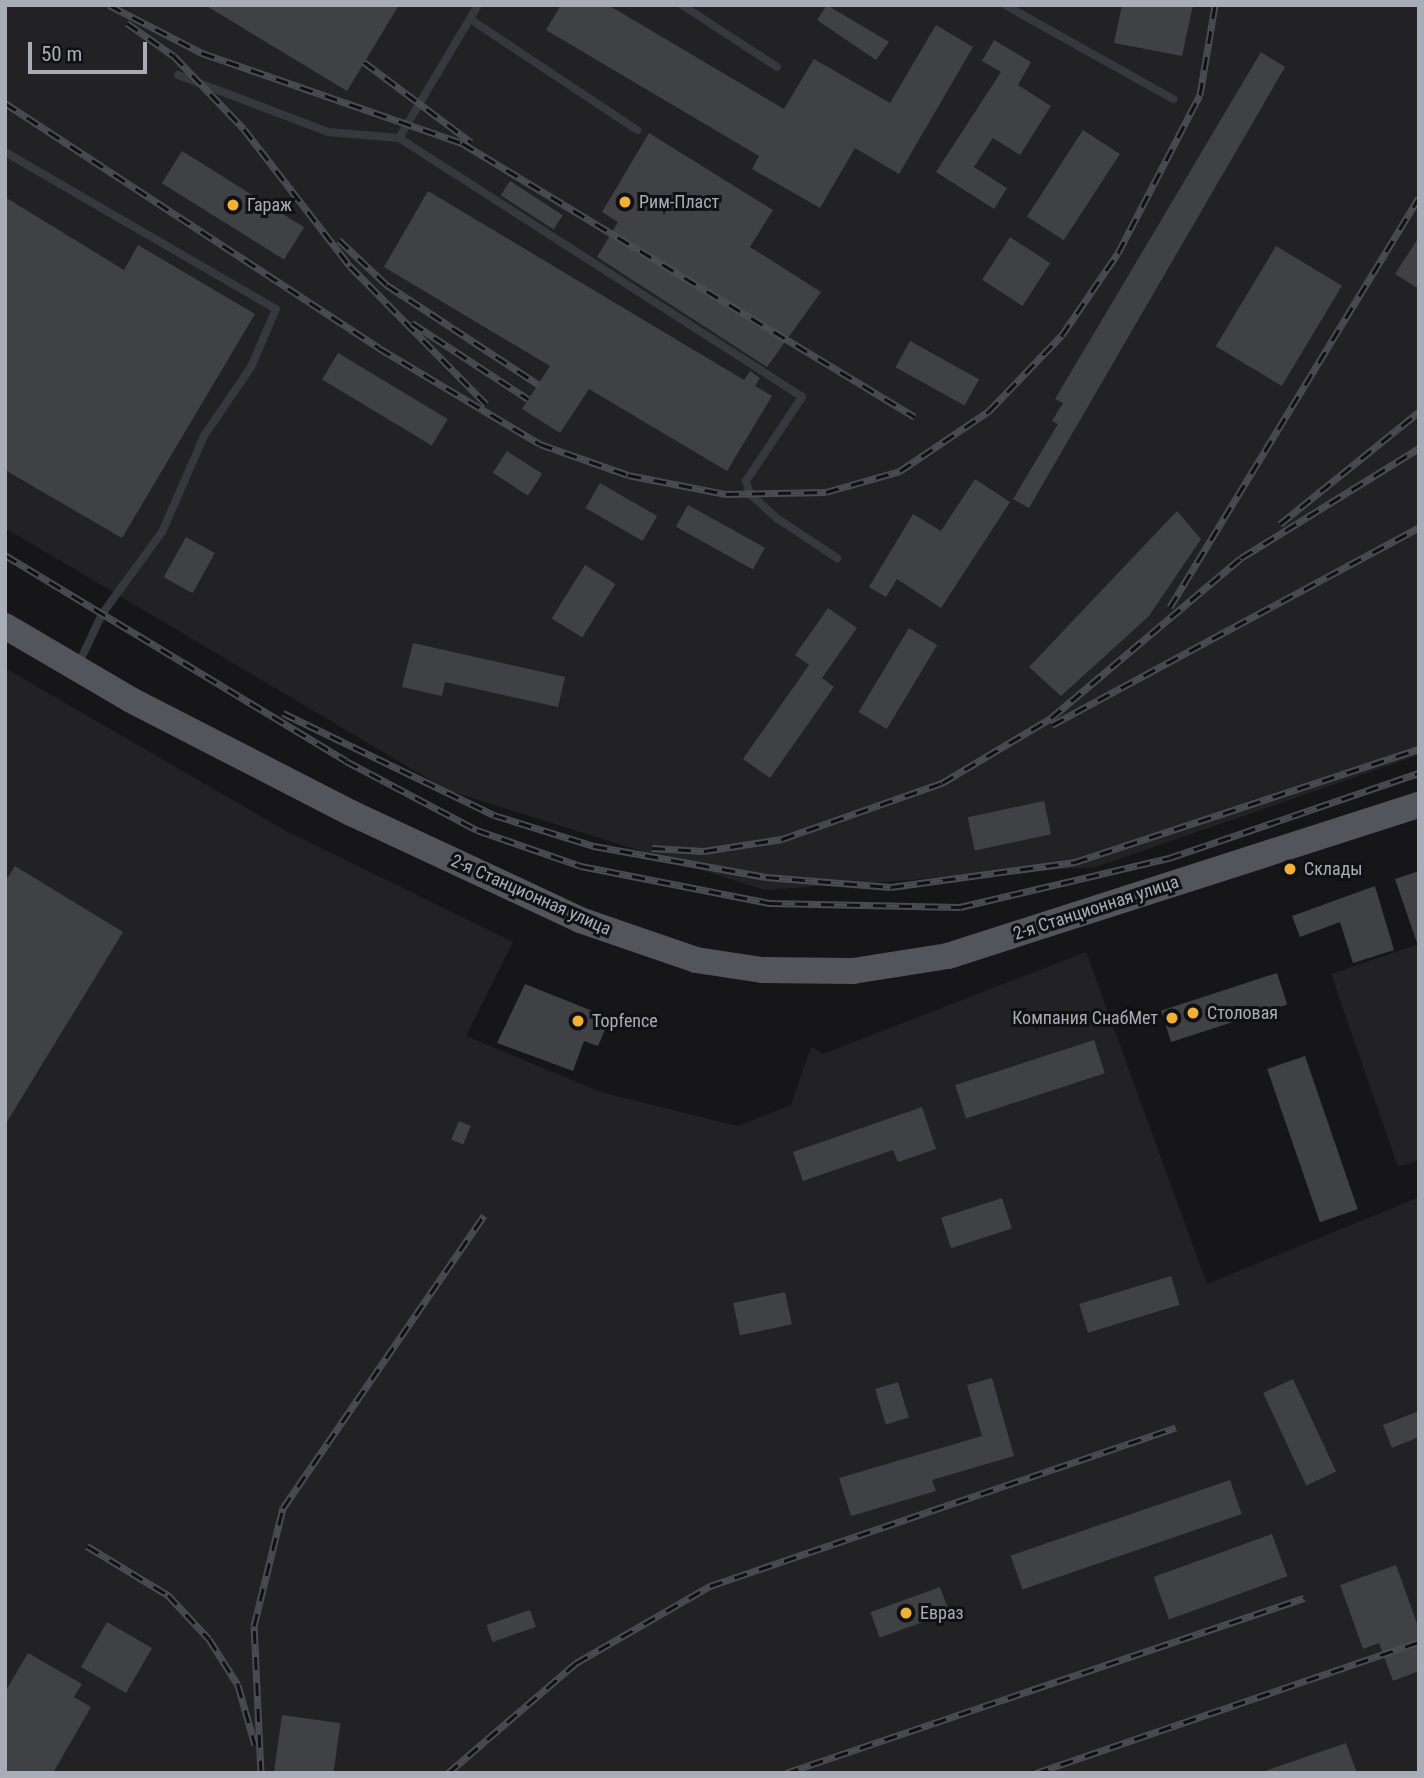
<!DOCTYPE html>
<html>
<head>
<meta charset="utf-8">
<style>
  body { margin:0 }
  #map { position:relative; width:1424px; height:1778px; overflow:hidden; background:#161618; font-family:"Roboto Condensed",sans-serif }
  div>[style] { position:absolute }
  .built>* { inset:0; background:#222225 }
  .building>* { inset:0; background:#404145; transform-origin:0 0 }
  .service>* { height:8px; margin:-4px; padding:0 4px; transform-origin:4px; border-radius:4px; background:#37383d }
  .primary>* { height:26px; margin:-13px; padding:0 13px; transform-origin:13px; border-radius:13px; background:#53555c }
  .rail>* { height:7px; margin-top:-3.5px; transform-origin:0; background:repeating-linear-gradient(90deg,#111113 0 13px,#4a4c52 0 26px); box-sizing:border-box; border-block:2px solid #4a4c52 }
  .dots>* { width:19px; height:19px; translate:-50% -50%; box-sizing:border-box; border:4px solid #111113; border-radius:50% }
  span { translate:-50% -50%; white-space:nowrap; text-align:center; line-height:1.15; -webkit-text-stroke:6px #111113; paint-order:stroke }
  .poi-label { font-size:18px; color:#a8adb8 }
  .left { translate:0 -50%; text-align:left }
  .right { translate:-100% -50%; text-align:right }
  .street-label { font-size:18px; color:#a8adb8 }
  .frame { position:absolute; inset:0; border:7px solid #a8adb8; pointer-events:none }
  .scale { position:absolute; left:28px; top:42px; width:119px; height:32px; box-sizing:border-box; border:4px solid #a8adb8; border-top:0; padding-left:9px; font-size:21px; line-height:24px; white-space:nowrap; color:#a8adb8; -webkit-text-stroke:5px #111113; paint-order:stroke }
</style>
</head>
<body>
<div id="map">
  <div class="built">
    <i style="clip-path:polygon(5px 5px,1419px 5px,1419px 755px,1096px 867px,765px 890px,447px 790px,5px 528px)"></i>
    <i style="clip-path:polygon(5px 668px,286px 831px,513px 942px,466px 1036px,601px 1092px,738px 1126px,791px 1105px,811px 1047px,823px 1054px,1086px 952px,1207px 1284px,1419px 1197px,1419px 1773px,5px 1773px)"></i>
    <i style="clip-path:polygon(1419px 944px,1419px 1160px,1398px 1167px,1331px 974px)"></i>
  </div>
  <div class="building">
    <i style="clip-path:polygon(205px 5px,399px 5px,347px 91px)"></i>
    <i style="clip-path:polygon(561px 5px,608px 5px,784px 109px,814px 59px,890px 103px,936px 25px,973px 47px,899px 174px,855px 148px,820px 208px,752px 169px,759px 156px,546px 30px)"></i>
    <i style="clip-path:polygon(827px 5px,889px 42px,876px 60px,817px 20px)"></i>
    <i style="clip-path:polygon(1122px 5px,1193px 5px,1182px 56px,1114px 43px)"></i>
    <i style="clip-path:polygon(994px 40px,1031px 62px,1018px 85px,1051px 106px,1020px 155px,993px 138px,974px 167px,1007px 188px,994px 209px,936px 172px,1001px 72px,982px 61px)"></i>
    <i style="clip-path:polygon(1261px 52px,1285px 67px,1029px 508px,1013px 499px,1058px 424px,1052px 421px,1063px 403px,1055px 399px)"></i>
    <i style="left:1083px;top:130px;width:44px;height:103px;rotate:33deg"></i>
    <i style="clip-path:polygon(649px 133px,773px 210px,750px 247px,821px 292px,767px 367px,597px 257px,618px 222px,602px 212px)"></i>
    <i style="left:182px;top:151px;width:144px;height:38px;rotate:32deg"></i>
    <i style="left:510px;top:181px;width:63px;height:17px;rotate:33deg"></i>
    <i style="clip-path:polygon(428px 191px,744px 380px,750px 371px,760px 378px,755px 386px,772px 396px,727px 471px,589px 389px,560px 433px,522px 409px,550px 366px,384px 267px)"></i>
    <i style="clip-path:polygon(5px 197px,124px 270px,138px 245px,255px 314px,122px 538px,5px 470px)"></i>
    <i style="left:1010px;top:237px;width:48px;height:51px;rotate:33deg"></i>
    <i style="clip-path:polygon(1419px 237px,1419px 289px,1395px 274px)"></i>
    <i style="left:1276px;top:246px;width:77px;height:117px;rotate:31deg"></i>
    <i style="left:910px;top:341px;width:79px;height:30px;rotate:29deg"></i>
    <i style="left:338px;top:353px;width:128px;height:31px;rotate:31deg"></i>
    <i style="left:507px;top:451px;width:42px;height:26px;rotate:33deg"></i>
    <i style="clip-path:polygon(975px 479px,1010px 502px,941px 608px,897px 579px,886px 597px,869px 587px,913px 514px,941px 531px)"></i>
    <i style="left:600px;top:483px;width:66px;height:29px;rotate:30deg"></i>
    <i style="left:688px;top:505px;width:88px;height:25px;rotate:29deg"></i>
    <i style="clip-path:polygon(1177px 511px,1201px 539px,1149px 616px,1061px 696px,1029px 667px)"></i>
    <i style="left:186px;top:537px;width:33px;height:46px;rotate:29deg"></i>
    <i style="left:585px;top:565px;width:36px;height:63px;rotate:32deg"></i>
    <i style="clip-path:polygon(828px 608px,857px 628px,822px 678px,834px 687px,770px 778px,743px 759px,809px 665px,795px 655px)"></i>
    <i style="left:909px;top:628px;width:33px;height:98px;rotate:31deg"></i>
    <i style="clip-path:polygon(413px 643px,565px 677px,558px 707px,445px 682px,442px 696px,402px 687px)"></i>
    <i style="left:1044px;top:801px;width:34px;height:78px;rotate:78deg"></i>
    <i style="clip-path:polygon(15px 866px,123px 932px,5px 1125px,5px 882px)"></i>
    <i style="clip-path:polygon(1419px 871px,1419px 943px,1417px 943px,1395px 879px)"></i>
    <i style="clip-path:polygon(1375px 886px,1394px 950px,1353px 963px,1340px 922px,1300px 937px,1292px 916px)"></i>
    <i style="left:1277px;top:973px;width:33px;height:122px;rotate:72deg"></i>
    <i style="clip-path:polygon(525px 984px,610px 1018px,598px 1046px,584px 1041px,573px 1071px,497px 1043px)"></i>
    <i style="left:1094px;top:1040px;width:35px;height:146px;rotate:72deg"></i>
    <i style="left:1305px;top:1056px;width:162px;height:40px;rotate:71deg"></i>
    <i style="clip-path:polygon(922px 1107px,936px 1149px,898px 1162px,893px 1150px,803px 1181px,793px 1152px)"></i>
    <i style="left:459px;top:1121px;width:13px;height:20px;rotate:23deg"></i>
    <i style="left:1002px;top:1198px;width:32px;height:64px;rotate:72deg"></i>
    <i style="left:1171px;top:1276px;width:30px;height:96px;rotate:73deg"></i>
    <i style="left:785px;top:1292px;width:33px;height:53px;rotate:78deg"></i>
    <i style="clip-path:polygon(992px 1378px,1014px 1456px,932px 1480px,936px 1491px,851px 1516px,839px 1478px,982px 1436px,967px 1385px)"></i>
    <i style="left:1293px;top:1379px;width:102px;height:33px;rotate:65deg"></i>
    <i style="left:898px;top:1382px;width:37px;height:24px;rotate:73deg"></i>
    <i style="clip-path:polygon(1419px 1411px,1419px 1437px,1392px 1448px,1383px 1425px)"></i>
    <i style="left:1230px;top:1480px;width:36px;height:232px;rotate:71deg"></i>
    <i style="left:1272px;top:1534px;width:45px;height:126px;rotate:70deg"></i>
    <i style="clip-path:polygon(1396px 1565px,1419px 1629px,1419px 1671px,1393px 1681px,1379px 1643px,1363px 1649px,1340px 1585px)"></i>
    <i style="left:940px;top:1587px;width:27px;height:74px;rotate:70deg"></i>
    <i style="left:530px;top:1610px;width:18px;height:46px;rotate:71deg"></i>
    <i style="left:107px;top:1622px;width:52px;height:52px;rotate:30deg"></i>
    <i style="clip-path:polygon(28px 1653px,82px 1684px,74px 1697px,91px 1707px,53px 1773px,5px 1773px,5px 1692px)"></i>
    <i style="left:282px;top:1715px;width:59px;height:59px;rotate:8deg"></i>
    <i style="clip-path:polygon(1346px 1743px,1357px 1773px,1266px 1773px,1265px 1771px)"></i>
  </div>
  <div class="service">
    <i style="left:682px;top:5px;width:113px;rotate:33.1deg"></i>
    <i style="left:1005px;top:5px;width:193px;rotate:29.2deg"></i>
    <i style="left:470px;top:19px;width:201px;rotate:33.6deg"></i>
    <i style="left:178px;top:75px;width:160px;rotate:20.8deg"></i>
    <i style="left:328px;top:132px;width:71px;rotate:4.8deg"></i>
    <i style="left:399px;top:138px;width:155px;rotate:-59.3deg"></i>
    <i style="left:399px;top:138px;width:479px;rotate:32.7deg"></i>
    <i style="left:802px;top:397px;width:101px;rotate:123.7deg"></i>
    <i style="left:746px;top:481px;width:14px;rotate:73deg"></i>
    <i style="left:750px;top:494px;width:38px;rotate:42deg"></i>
    <i style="left:778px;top:519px;width:71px;rotate:33.5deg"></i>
    <i style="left:5px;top:152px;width:313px;rotate:30.1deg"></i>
    <i style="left:276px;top:309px;width:63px;rotate:113.3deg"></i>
    <i style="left:251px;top:367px;width:83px;rotate:124.3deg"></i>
    <i style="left:204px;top:436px;width:105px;rotate:113.6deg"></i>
    <i style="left:162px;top:532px;width:102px;rotate:126.2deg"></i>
    <i style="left:102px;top:614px;width:54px;rotate:115.1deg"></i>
  </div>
  <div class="primary">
    <i style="left:5px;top:626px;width:146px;rotate:30.4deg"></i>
    <i style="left:131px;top:700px;width:247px;rotate:27.2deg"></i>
    <i style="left:351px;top:813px;width:253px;rotate:25deg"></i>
    <i style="left:580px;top:920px;width:123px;rotate:19deg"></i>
    <i style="left:696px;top:960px;width:67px;rotate:8.6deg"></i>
    <i style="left:762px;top:970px;width:91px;rotate:0.6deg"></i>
    <i style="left:853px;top:971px;width:96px;rotate:-9deg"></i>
    <i style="left:948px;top:956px;width:495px;rotate:-17.8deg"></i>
  </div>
  <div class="rail">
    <i style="left:109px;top:5px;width:105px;rotate:27.3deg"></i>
    <i style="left:202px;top:53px;width:275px;rotate:19.1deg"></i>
    <i style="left:462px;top:143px;width:529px;rotate:31.17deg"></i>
    <i style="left:127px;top:23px;width:57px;rotate:35.1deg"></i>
    <i style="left:174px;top:56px;width:101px;rotate:46.2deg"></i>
    <i style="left:244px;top:129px;width:173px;rotate:52.3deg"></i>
    <i style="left:350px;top:266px;width:194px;rotate:45.4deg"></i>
    <i style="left:364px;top:62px;width:134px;rotate:36.8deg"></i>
    <i style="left:5px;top:103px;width:447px;rotate:33.2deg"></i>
    <i style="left:379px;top:348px;width:187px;rotate:30.8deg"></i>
    <i style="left:540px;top:444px;width:93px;rotate:19.4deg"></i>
    <i style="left:628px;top:475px;width:100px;rotate:11deg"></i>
    <i style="left:726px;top:494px;width:100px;rotate:-1.1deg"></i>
    <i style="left:826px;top:492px;width:77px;rotate:-15.8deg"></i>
    <i style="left:900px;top:471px;width:107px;rotate:-34deg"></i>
    <i style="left:989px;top:411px;width:105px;rotate:-46.2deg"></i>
    <i style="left:1062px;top:335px;width:99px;rotate:-55.7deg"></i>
    <i style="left:1118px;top:253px;width:178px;rotate:-62.6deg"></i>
    <i style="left:1200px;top:95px;width:91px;rotate:-80.5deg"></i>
    <i style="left:339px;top:240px;width:66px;rotate:43.2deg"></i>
    <i style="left:387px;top:285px;width:181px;rotate:33.3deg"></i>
    <i style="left:412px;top:323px;width:139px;rotate:33.2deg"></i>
    <i style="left:1280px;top:524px;width:179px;rotate:-38.9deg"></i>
    <i style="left:5px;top:555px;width:398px;rotate:31.1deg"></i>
    <i style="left:346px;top:761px;width:148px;rotate:27.8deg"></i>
    <i style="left:477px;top:830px;width:110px;rotate:19.1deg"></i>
    <i style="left:581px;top:866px;width:192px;rotate:11.1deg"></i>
    <i style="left:769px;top:903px;width:191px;rotate:1.2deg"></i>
    <i style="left:960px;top:907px;width:215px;rotate:-13.2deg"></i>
    <i style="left:1169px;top:858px;width:264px;rotate:-18.8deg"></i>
    <i style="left:1170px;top:607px;width:479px;rotate:-58.7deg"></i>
    <i style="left:283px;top:713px;width:234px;rotate:25.8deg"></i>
    <i style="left:494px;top:815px;width:105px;rotate:17.2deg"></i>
    <i style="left:594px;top:846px;width:175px;rotate:10.2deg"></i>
    <i style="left:766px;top:877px;width:125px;rotate:4.6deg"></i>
    <i style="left:891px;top:887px;width:186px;rotate:-7.7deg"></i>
    <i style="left:1075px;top:862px;width:362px;rotate:-18.2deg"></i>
    <i style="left:1052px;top:725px;width:417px;rotate:-28.3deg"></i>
    <i style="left:652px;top:848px;width:52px;rotate:3.3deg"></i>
    <i style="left:704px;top:851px;width:79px;rotate:-8.7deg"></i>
    <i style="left:782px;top:839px;width:170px;rotate:-19.3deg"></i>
    <i style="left:942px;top:783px;width:127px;rotate:-30.8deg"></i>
    <i style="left:1051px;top:718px;width:248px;rotate:-40.1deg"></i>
    <i style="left:1241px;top:558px;width:209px;rotate:-31.7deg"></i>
    <i style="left:87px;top:1546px;width:95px;rotate:31.2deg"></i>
    <i style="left:168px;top:1595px;width:60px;rotate:47deg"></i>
    <i style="left:209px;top:1639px;width:54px;rotate:57.8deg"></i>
    <i style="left:238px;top:1685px;width:62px;rotate:74.2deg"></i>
    <i style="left:261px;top:1773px;width:147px;rotate:-92.7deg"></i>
    <i style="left:254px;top:1626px;width:122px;rotate:-76.2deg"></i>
    <i style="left:283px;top:1508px;width:355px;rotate:-55.5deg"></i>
    <i style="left:448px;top:1773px;width:169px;rotate:-40.7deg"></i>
    <i style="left:576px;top:1663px;width:155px;rotate:-29.9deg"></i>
    <i style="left:710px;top:1586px;width:492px;rotate:-18.8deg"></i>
    <i style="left:786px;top:1773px;width:547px;rotate:-18.67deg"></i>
    <i style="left:1036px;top:1773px;width:405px;rotate:-18.9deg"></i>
  </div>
  <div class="dots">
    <i style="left:625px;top:202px;background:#f2b134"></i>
    <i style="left:233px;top:205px;background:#f2b134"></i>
    <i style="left:1290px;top:869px;background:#f2b134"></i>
    <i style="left:1193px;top:1013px;background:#f2b134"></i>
    <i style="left:1172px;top:1018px;background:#f2b134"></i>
    <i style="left:578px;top:1021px;background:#f2b134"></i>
    <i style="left:906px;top:1613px;background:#f2b134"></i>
  </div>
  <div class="poi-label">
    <span class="left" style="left:639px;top:202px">Рим-Пласт</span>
    <span class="left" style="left:247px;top:205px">Гараж</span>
    <span class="left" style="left:1304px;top:869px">Склады</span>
    <span class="left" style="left:1207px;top:1013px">Столовая</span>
    <span class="right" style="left:1158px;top:1018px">Компания СнабМет</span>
    <span class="left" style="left:592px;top:1021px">Topfence</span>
    <span class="left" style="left:920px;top:1613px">Евраз</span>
  </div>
  <div class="street-label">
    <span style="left:531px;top:895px;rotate:24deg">2-я Станционная улица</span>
    <span style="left:1096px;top:908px;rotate:-18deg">2-я Станционная улица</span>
  </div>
  <div class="frame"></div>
  <div class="scale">50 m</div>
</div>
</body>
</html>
